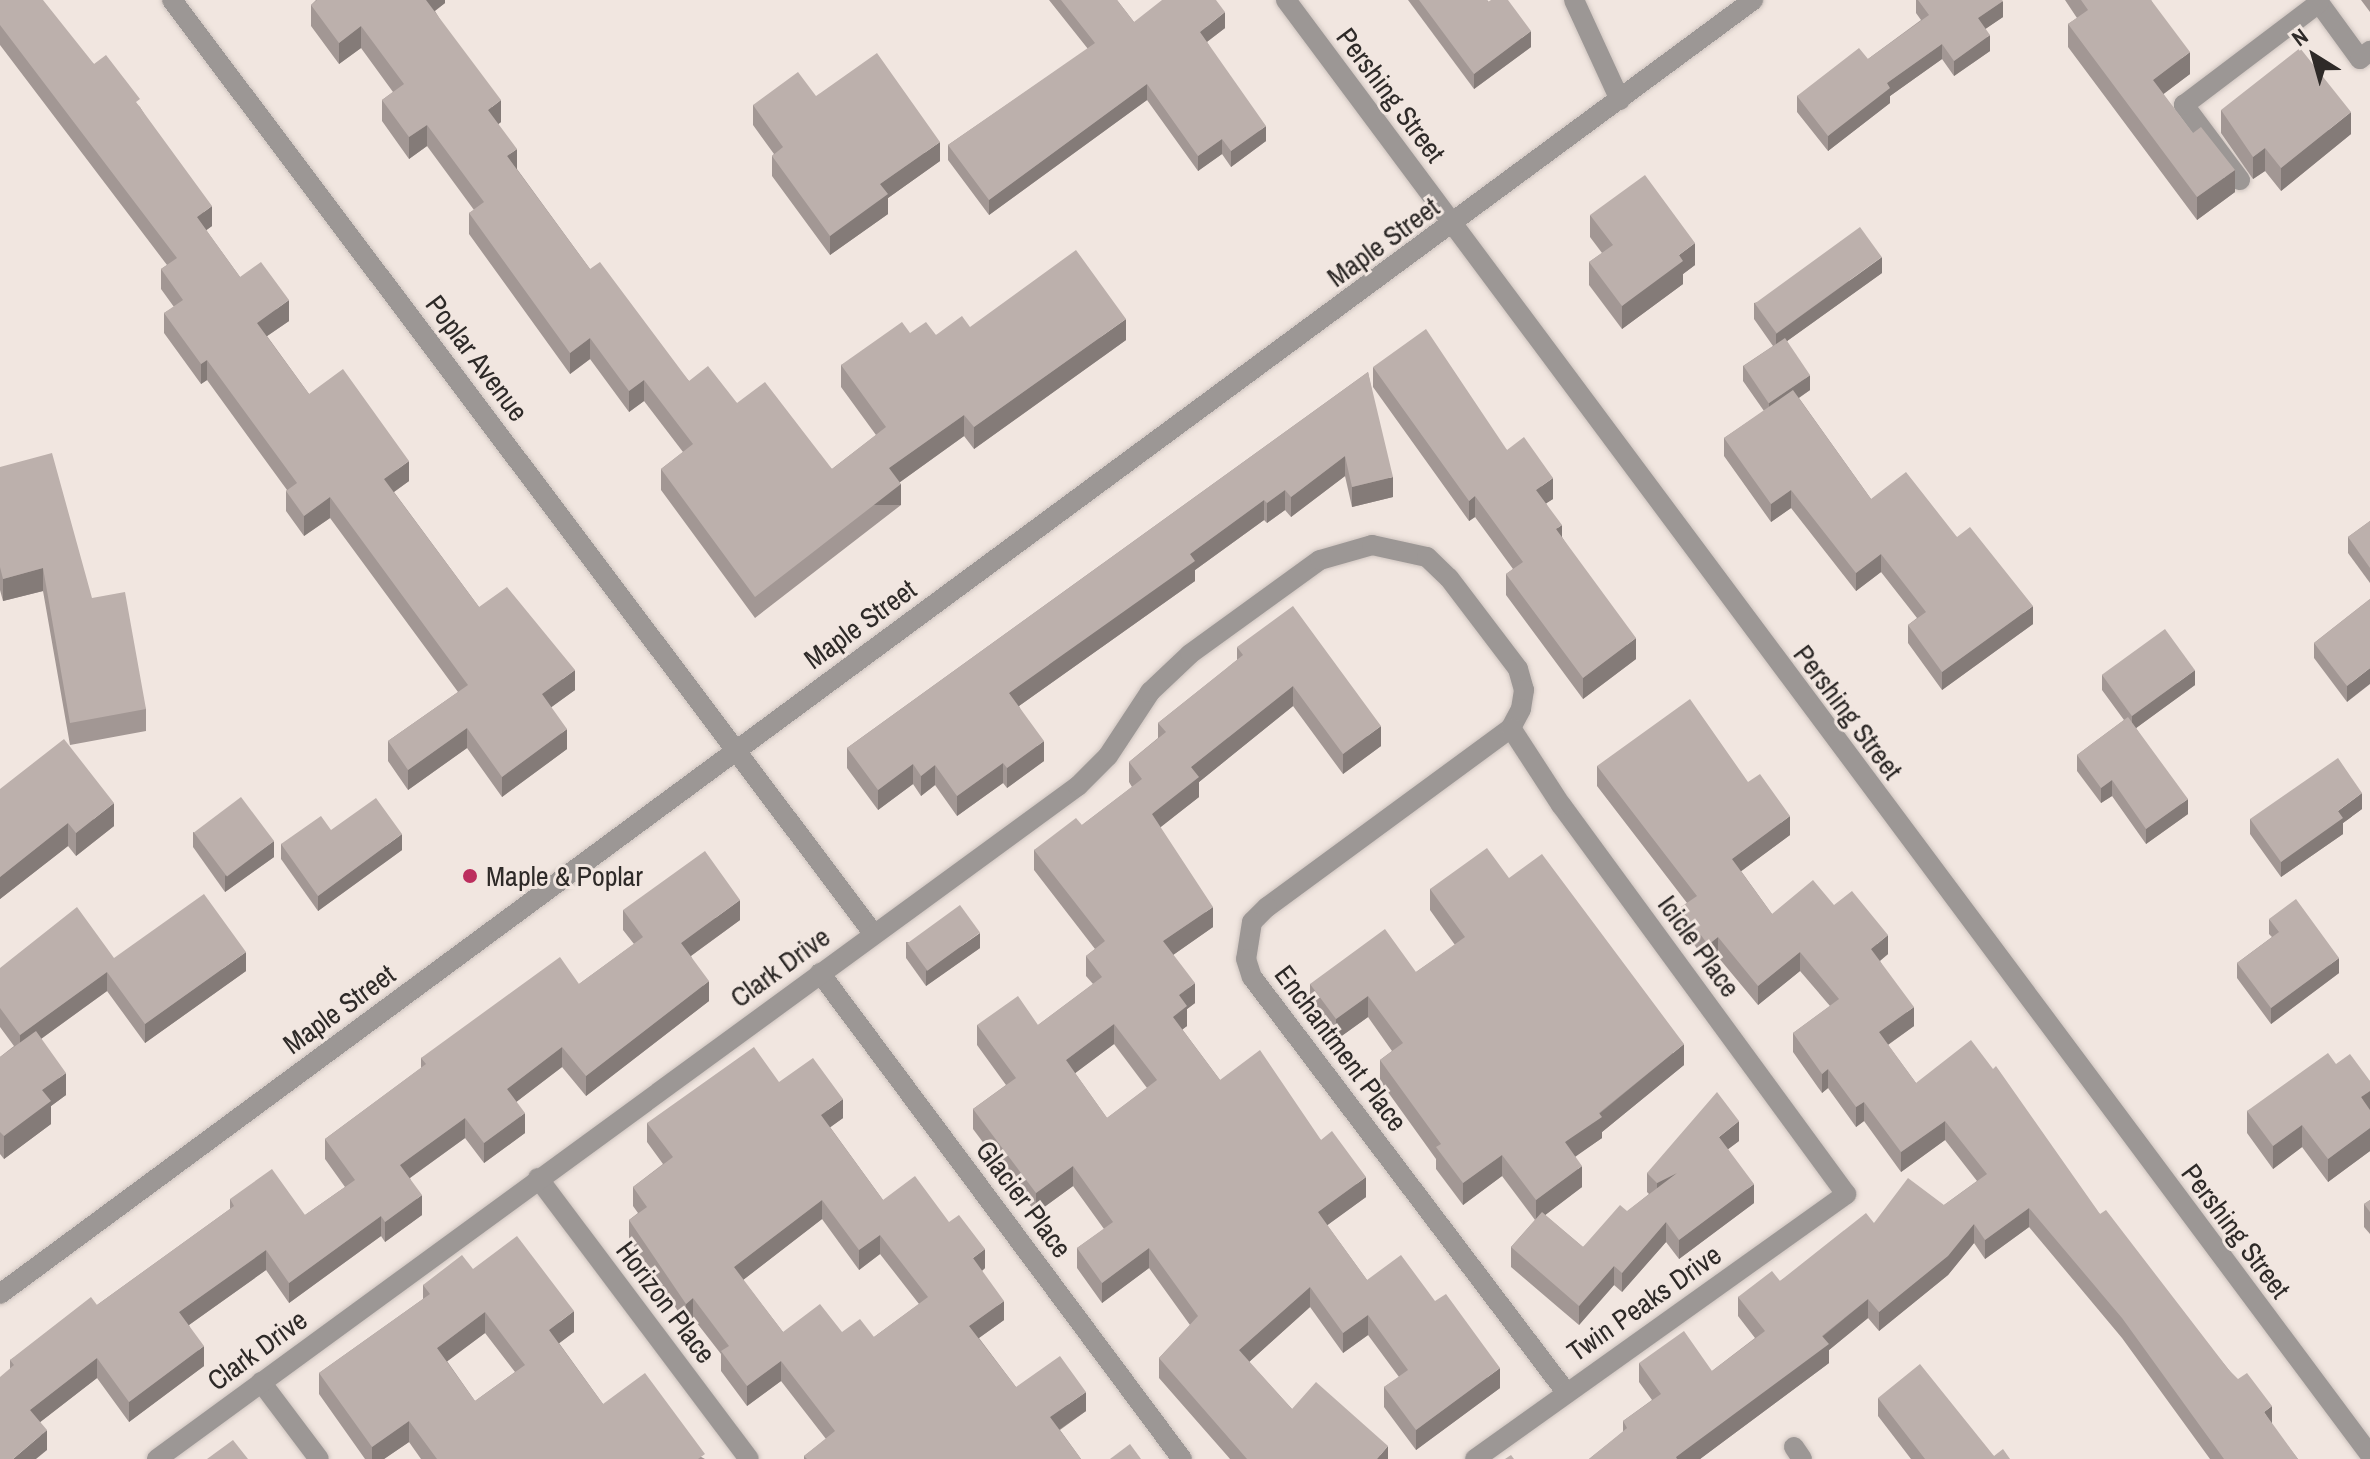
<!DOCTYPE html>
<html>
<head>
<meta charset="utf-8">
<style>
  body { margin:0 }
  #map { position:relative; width:2370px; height:1459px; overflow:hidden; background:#f1e6e0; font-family:"Archivo Narrow",sans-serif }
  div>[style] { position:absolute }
  .roads { filter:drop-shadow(0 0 2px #cec4bf) drop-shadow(0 0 2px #cec4bf) }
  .minor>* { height:20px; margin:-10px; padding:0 10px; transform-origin:10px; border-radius:10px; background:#9c9795 }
  .wall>* { inset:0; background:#a29794 }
  .shaded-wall>* { inset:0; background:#847b78; transform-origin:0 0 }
  .building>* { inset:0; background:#bcb0ac; transform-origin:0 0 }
  .dots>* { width:22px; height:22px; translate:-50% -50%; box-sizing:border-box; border:4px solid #f1e6e0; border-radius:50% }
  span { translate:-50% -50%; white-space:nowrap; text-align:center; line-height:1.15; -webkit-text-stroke:6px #f1e6e0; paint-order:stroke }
  .street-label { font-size:28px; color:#2e2a28 }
  .poi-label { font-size:28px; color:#2e2a28 }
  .left { translate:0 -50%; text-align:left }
  .north { position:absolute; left:2274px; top:16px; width:80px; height:80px; -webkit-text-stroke:6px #f1e6e0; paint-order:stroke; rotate:323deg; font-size:22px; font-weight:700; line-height:32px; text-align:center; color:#2e2a28 }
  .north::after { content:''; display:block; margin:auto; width:28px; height:36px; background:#2e2a28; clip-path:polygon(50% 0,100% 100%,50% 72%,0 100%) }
</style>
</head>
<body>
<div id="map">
  <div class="roads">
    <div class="minor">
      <i style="left:172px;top:0;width:1167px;rotate:53.08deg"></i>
      <i style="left:1286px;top:0;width:1814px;rotate:53.31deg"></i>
      <i style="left:1574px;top:0;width:110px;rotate:65.3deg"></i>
      <i style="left:2317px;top:0;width:73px;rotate:53.9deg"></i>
      <i style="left:2360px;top:59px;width:13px;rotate:-39deg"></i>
      <i style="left:2240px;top:180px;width:94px;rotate:-126.7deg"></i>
      <i style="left:2184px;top:105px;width:169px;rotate:-37.1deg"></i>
      <i style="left:820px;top:973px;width:606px;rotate:53.32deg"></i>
      <i style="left:538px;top:1178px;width:351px;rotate:53.1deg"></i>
      <i style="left:0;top:1294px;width:2179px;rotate:-36.43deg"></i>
      <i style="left:261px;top:1382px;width:96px;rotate:53deg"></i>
      <i style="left:1794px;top:1447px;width:14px;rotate:56deg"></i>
      <i style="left:157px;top:1459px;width:1141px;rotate:-36.16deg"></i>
      <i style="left:1078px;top:786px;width:42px;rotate:-45deg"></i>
      <i style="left:1108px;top:756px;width:77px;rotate:-56.7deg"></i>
      <i style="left:1150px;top:692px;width:55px;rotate:-43.5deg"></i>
      <i style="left:1190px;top:654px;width:160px;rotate:-35.9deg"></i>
      <i style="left:1320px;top:560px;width:54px;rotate:-16.1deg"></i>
      <i style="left:1372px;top:545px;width:56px;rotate:12.3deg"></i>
      <i style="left:1427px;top:557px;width:30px;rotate:44deg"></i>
      <i style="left:1449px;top:578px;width:114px;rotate:52.8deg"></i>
      <i style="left:1518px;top:669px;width:22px;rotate:74deg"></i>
      <i style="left:1524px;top:690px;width:19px;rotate:99deg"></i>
      <i style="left:1521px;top:709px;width:21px;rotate:118deg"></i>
      <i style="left:1511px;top:728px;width:303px;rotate:143.7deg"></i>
      <i style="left:1267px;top:907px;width:21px;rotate:135deg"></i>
      <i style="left:1252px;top:922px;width:37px;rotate:99deg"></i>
      <i style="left:1246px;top:959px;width:19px;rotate:72deg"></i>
      <i style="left:1252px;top:977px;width:520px;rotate:52.89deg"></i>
      <i style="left:1475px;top:1459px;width:456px;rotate:-35.5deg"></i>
      <i style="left:1846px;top:1194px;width:482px;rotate:-126.2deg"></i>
      <i style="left:1561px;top:805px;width:92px;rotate:-123deg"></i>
    </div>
  </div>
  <div class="wall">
    <i style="clip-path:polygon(0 0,94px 64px,140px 107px,212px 226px,206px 230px,240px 277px,289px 321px,267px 336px,309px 394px,409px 481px,394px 492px,479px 607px,575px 690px,551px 707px,567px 749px,502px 797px,467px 748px,408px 790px,388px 761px,388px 741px,458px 692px,330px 518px,304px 536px,286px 511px,286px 491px,287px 490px,207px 380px,201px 384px,164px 333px,164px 313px,174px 307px,161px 289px,161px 269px,167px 265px,0 45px)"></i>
    <i style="clip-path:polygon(316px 0,445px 0,445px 3px,435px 11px,501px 122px,498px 124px,517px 169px,590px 269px,689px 381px,737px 403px,832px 469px,876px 435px,841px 387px,841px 365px,910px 333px,936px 335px,970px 327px,1126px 340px,974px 449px,964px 436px,900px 482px,901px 505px,755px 618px,661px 490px,661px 469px,683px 452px,644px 401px,629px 412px,590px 359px,570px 374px,469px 234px,469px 213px,474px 210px,427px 146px,409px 159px,382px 121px,382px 100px,393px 92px,361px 48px,339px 64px,311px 26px,311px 5px)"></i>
    <i style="clip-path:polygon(1049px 0,1117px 0,1134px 22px,1225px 28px,1207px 42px,1266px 141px,1231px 167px,1222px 154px,1198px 171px,1147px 100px,989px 215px,948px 160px,948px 145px,1088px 49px)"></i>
    <i style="clip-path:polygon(1408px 0,1487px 0,1531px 47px,1474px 89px)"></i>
    <i style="clip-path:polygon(1916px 0,2002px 0,2003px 17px,1985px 29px,1990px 51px,1954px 76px,1942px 59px,1890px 96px,1890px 103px,1828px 151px,1797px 112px,1797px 96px,1868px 59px,1921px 20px,1916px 13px)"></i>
    <i style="clip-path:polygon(2065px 0,2151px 0,2190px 74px,2163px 94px,2235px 192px,2197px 220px,2068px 47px,2068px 24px,2077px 18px)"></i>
    <i style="clip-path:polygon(2361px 0,2370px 0,2370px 12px)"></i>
    <i style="clip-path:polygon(816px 96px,940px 161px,888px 198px,888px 214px,830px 255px,772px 176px,772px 156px,774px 154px,753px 125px,753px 105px)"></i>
    <i style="clip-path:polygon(2221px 110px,2351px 134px,2281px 191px,2265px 171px,2253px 179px,2221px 133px)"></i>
    <i style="clip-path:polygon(1590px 215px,1695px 265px,1683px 274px,1683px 284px,1622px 329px,1589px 285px,1589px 262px,1602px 253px,1590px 237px)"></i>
    <i style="clip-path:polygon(1882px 273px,1787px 341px,1810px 390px,1799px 398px,1871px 499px,1957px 537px,2033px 624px,1942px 690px,1908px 643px,1908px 625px,1917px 618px,1881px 572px,1856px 591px,1791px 508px,1771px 522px,1724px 456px,1724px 438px,1764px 411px,1743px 381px,1743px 366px,1773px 346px,1754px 319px,1754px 303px)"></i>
    <i style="clip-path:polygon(1373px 367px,1507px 450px,1553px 499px,1546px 503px,1562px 537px,1636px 659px,1583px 699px,1506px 595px,1506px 574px,1513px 569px,1475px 517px,1469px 521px,1373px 387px)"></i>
    <i style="clip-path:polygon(1368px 372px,1393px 497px,1352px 507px,1345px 476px,1291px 517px,1285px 510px,1267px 523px,1264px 520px,1195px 570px,1195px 581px,1019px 706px,1044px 761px,1007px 788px,1003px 783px,957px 816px,935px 785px,921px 796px,913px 784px,878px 810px,847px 768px,847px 748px)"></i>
    <i style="clip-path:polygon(0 467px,146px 709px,146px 731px,70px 745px,43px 591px,3px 601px,0 590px)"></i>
    <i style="clip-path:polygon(2370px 521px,2370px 583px,2348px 553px,2348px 537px)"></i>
    <i style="clip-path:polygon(2370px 599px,2347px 702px,2314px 658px,2314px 643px)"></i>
    <i style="clip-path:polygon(evenodd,1237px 647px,1381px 746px,1343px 774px,1293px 706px,1199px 782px,1199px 797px,1160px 827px,1213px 927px,1173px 955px,1195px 1003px,1187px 1009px,1187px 1026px,1182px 1029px,1220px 1080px,1321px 1140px,1366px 1197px,1327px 1225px,1367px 1280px,1500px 1388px,1416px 1450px,1384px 1407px,1384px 1387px,1399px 1377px,1368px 1335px,1343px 1353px,1310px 1307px,1249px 1362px,1292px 1409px,1388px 1459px,1230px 1459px,1159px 1378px,1159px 1358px,1190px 1325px,1149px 1268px,1102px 1303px,1077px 1268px,1077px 1248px,1104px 1229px,1073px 1186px,1036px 1213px,973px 1129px,973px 1109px,1006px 1085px,977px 1045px,977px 1025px,1038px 1025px,1093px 984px,1086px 976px,1086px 956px,1095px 949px,1034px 870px,1034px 850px,1082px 825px,1132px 787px,1129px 782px,1129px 762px,1158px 738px,1158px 723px,1237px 660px,1237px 647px,1114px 1044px,1147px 1088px,1107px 1118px,1075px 1073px,1114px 1044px)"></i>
    <i style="clip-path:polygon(2102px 675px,2195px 685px,2136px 728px,2188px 814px,2146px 844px,2112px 796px,2101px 803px,2077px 771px,2077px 755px,2124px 720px,2102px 690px)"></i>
    <i style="clip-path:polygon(1597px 766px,1748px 782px,1790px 835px,1741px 871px,1772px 914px,1834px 905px,1888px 954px,1880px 961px,1914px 1026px,1888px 1045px,1916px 1083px,2100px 1214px,2229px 1370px,2298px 1459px,2210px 1459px,2122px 1338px,2029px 1227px,1985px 1259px,1974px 1243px,1948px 1275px,1879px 1331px,1868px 1318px,1829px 1350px,1829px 1363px,1700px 1459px,1589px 1459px,1623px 1432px,1623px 1421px,1652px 1400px,1639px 1382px,1639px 1363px,1712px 1371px,1755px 1338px,1738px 1316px,1738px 1297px,1780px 1281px,1874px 1223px,1944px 1205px,1977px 1181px,1945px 1140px,1901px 1172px,1864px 1121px,1856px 1127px,1828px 1088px,1822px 1093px,1793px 1052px,1793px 1033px,1830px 1006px,1800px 971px,1758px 1005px,1718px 957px,1708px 964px,1681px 926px,1681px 907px,1687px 903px,1597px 786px)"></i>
    <i style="clip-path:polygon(0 789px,114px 826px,76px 856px,68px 846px,0 899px)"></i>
    <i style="clip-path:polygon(2362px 809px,2343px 823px,2343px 834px,2281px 877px,2250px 834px,2250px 819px)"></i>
    <i style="clip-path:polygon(331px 830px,402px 850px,318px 911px,281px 859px,281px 844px)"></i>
    <i style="clip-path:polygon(193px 832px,274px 857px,225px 892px,193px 847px)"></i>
    <i style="clip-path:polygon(1509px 878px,1684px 1065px,1602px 1132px,1602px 1138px,1575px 1156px,1582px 1187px,1545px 1215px,1583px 1247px,1649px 1194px,1647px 1192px,1647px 1173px,1739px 1141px,1728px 1149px,1754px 1203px,1679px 1259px,1666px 1242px,1622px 1292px,1614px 1285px,1579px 1325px,1511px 1267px,1511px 1247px,1535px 1220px,1502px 1176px,1463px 1205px,1436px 1169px,1436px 1159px,1380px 1081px,1380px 1060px,1392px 1051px,1368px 1017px,1336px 1040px,1310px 1005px,1310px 984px,1416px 972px,1455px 945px,1430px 910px,1430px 889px)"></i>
    <i style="clip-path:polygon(623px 910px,740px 920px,691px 956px,709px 1001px,586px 1096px,562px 1067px,516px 1102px,525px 1133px,484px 1163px,465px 1138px,410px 1178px,422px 1215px,385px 1242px,381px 1236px,289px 1303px,266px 1270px,189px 1325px,204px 1366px,129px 1422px,97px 1378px,40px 1422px,47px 1450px,10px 1368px,10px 1360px,97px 1305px,230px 1209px,230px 1199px,305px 1215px,345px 1187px,325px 1159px,325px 1139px,421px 1068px,421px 1058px,579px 984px,634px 944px,623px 930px)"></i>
    <i style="clip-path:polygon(2269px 919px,2339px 973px,2271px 1024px,2237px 978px,2237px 963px,2272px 937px,2269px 934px)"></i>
    <i style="clip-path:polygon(906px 942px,980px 948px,926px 986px,906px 958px)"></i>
    <i style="clip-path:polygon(114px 958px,246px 971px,145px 1043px,107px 991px,41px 1039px,66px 1095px,51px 1106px,51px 1124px,4px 1159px,0 1154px,0 1057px,14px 1046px,0 1027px,0 968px)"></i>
    <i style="clip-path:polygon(2336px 1064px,2370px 1081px,2370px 1151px,2328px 1182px,2302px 1147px,2273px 1169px,2247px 1133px,2247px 1111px)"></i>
    <i style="clip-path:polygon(evenodd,779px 1082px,843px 1118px,830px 1127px,883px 1200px,985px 1268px,982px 1271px,1004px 1320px,979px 1338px,1016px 1387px,1086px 1411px,1060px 1430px,1081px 1459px,804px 1459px,804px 1456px,826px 1439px,781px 1381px,747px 1406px,721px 1371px,721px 1354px,693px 1318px,686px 1323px,629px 1239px,629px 1220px,638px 1213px,633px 1206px,633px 1187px,663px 1164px,647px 1142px,647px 1123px,779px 1082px,822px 1219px,859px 1270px,880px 1254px,919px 1304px,874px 1337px,842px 1332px,783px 1332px,743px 1280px,822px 1219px)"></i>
    <i style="clip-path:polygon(2370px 1200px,2370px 1234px,2364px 1227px,2364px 1204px)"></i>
    <i style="clip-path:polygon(evenodd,473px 1269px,574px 1332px,559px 1343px,603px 1404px,705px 1459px,421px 1459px,409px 1442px,384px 1459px,365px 1459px,319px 1394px,319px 1373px,423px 1299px,423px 1285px,473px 1269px,485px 1333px,515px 1372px,475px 1401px,447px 1361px,485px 1333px)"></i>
    <i style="clip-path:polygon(1878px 1398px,1994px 1456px,2010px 1459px,1911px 1459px,1878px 1416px)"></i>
  </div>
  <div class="shaded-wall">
    <i style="clip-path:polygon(424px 0,445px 0,445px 3px,424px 19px)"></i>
    <i style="clip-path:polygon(2003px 1px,2003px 17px,1978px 34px,1978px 18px)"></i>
    <i style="clip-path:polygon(1225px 12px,1225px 28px,1200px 47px,1200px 32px)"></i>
    <i style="clip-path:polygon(361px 26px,361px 48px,339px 64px,339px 43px)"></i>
    <i style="clip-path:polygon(1531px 31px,1531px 47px,1474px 89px,1474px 74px)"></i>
    <i style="clip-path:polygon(1990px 35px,1990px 51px,1954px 76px,1954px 61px)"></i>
    <i style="clip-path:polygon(1942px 44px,1942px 59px,1890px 96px,1890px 103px,1828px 151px,1828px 136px,1887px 83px)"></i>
    <i style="clip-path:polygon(2190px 52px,2190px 74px,2153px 102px,2153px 80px)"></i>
    <i style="clip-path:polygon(1147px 84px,1147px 100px,989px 215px,989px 200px)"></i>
    <i style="clip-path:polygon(501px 100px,501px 122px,488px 132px,488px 110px)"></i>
    <i style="clip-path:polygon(2351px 112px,2351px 134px,2281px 191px,2281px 168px)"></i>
    <i style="clip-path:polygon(427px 125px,427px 146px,409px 159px,409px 137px)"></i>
    <i style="clip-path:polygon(1266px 126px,1266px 141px,1231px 167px,1231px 151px)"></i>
    <i style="clip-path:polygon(1222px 139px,1222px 154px,1198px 171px,1198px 156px)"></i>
    <i style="clip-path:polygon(940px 142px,940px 161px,888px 198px,888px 214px,830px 255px,830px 236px,880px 184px)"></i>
    <i style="clip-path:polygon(2265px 148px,2265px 171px,2253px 179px,2253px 157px)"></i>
    <i style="clip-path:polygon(517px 149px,517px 170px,507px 156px)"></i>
    <i style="clip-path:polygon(2235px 170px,2235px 192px,2197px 220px,2197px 197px)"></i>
    <i style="clip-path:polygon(212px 206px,212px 226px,197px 237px,197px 217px)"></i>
    <i style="clip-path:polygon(1695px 243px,1695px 265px,1683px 274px,1683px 284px,1622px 329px,1622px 306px,1679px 255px)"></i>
    <i style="clip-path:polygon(1882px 257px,1882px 273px,1776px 349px,1776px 334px)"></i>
    <i style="clip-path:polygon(289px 300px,289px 321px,257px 343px,257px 323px)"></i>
    <i style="clip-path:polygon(1126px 319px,1126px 340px,974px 449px,974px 427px)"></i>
    <i style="clip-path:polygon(590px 338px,590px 359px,570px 374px,570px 353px)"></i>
    <i style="clip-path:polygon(207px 360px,207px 380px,201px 384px,201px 364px)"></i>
    <i style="clip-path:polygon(1810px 375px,1810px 390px,1769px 418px,1769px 403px)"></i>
    <i style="clip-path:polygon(644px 380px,644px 401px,629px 412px,629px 391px)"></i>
    <i style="clip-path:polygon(964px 415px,964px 436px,889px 490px,889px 468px)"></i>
    <i style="clip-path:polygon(1345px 456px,1345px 476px,1291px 517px,1291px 497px)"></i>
    <i style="clip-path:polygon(409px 461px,409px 481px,384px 499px,384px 479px)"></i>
    <i style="clip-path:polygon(1393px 477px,1393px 497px,1352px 507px,1352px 487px)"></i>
    <i style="clip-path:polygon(1553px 478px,1553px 499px,1536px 510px,1536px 490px)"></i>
    <i style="left:901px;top:484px;width:21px;height:185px;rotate:90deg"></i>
    <i style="clip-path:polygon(1285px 490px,1285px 510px,1267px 523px,1267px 503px)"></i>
    <i style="clip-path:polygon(1791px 490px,1791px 508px,1771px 522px,1771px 504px)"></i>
    <i style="clip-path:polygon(1475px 496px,1475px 517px,1469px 521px,1469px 501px)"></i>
    <i style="clip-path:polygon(330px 497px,330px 518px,304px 536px,304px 516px)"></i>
    <i style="clip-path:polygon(1264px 500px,1264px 520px,1195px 570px,1195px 581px,1009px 713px,1009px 693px,1190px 554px)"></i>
    <i style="clip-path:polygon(1562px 525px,1562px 546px,1556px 529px)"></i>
    <i style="clip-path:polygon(1881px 554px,1881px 572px,1856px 591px,1856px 573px)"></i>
    <i style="clip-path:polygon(43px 568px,43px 591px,3px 601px,3px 579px)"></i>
    <i style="clip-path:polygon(2033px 606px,2033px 624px,1942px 690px,1942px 672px)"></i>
    <i style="clip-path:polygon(1636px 638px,1636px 659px,1583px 699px,1583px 678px)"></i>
    <i style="clip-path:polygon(2370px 668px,2370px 684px,2347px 702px,2347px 686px)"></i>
    <i style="clip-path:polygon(575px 670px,575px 690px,542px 714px,542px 694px)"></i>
    <i style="clip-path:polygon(2195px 670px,2195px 685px,2132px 731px,2132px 716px)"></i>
    <i style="clip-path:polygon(1293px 686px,1293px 706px,1199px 782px,1199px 797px,1152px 834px,1152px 814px,1191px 767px)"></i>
    <i style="clip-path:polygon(1381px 726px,1381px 746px,1343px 774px,1343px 754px)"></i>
    <i style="clip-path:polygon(467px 728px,467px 748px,408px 790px,408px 770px)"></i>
    <i style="clip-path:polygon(567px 729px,567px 749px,502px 797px,502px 777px)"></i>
    <i style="clip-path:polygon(1044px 741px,1044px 761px,1007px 788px,1007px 768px)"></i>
    <i style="clip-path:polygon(1003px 763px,1003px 783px,957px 816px,957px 796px)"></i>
    <i style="clip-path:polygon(913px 764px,913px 784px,878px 810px,878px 790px)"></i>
    <i style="clip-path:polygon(935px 765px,935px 785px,921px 796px,921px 776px)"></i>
    <i style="clip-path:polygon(2112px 780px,2112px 796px,2101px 803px,2101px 788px)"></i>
    <i style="clip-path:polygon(2362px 793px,2362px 809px,2343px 823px,2343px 834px,2281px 877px,2281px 862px,2338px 811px)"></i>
    <i style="clip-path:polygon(2188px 799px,2188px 814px,2146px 844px,2146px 829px)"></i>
    <i style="clip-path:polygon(114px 803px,114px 826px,76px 856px,76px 833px)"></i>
    <i style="clip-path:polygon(1790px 816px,1790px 835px,1732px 878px,1732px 859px)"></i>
    <i style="clip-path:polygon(68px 823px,68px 846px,0 899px,0 877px)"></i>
    <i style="clip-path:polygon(402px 834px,402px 850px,318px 911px,318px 896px)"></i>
    <i style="clip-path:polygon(274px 841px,274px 857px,225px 892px,225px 876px)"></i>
    <i style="clip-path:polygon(740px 900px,740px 920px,681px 963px,681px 943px)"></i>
    <i style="clip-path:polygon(1213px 907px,1213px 927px,1163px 962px,1163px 941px)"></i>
    <i style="clip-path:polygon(980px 933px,980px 948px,926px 986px,926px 971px)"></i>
    <i style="clip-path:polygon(1888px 935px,1888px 954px,1871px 968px,1871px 949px)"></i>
    <i style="clip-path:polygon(1718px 937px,1718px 957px,1708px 964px,1708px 945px)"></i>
    <i style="clip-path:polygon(246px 952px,246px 971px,145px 1043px,145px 1024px)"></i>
    <i style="clip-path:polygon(1800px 952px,1800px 971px,1758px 1005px,1758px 986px)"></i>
    <i style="clip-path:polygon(2339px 958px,2339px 973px,2271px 1024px,2271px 1008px)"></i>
    <i style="clip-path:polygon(107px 972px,107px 991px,20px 1054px,20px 1035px)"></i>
    <i style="clip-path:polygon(709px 981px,709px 1001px,586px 1096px,586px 1076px)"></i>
    <i style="clip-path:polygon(1195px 983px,1195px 1003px,1187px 1009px,1187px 1026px,1173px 1037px,1173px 1017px,1179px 995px)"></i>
    <i style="clip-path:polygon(1368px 996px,1368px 1017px,1336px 1040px,1336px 1019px)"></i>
    <i style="clip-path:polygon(1914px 1007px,1914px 1026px,1879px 1051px,1879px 1032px)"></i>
    <i style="clip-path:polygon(1114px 1024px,1114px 1044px,1066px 1080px,1066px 1060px)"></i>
    <i style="clip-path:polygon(1684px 1044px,1684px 1065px,1602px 1132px,1602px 1138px,1565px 1164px,1565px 1142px)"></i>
    <i style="clip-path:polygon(562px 1047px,562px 1067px,507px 1109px,507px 1089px)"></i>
    <i style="clip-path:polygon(1828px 1069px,1828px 1088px,1822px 1093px,1822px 1074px)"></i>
    <i style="clip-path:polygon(66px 1073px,66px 1095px,51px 1106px,51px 1124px,4px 1159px,4px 1136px,42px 1090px)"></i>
    <i style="clip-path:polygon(2370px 1091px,2370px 1113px,2361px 1097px)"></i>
    <i style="clip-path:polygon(843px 1099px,843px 1118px,821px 1134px,821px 1115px)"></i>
    <i style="clip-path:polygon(1864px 1102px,1864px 1121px,1856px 1127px,1856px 1107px)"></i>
    <i style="clip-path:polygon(525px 1113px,525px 1133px,484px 1163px,484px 1143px)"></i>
    <i style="clip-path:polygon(465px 1118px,465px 1138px,400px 1185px,400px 1165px)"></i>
    <i style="clip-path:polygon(1739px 1121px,1739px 1141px,1719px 1156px,1719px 1137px)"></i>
    <i style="clip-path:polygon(1945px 1121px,1945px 1140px,1901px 1172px,1901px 1152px)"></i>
    <i style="clip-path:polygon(2302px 1125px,2302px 1147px,2273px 1169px,2273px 1146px)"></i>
    <i style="clip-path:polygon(2370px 1128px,2370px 1151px,2328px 1182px,2328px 1159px)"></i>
    <i style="clip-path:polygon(1502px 1155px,1502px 1176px,1463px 1205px,1463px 1183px)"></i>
    <i style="clip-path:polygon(1073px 1166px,1073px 1186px,1036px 1213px,1036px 1193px)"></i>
    <i style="clip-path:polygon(1582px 1166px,1582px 1187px,1536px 1222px,1536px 1200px)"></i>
    <i style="clip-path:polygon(1677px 1173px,1657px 1203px,1657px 1183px)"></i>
    <i style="clip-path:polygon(1366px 1177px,1366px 1197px,1318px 1232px,1318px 1212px)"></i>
    <i style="clip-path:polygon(1754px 1184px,1754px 1203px,1679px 1259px,1679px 1240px)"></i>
    <i style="clip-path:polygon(422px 1195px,422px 1215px,385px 1242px,385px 1222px)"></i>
    <i style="clip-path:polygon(822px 1200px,822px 1219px,734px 1287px,734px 1267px)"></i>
    <i style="clip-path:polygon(2029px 1208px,2029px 1227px,1985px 1259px,1985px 1240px)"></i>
    <i style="clip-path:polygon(381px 1216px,381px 1236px,289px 1303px,289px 1283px)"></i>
    <i style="clip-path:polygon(1666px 1222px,1666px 1242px,1622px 1292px,1622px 1273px)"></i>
    <i style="clip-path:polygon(1974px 1224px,1974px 1243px,1948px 1275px,1879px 1331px,1879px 1312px)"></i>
    <i style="clip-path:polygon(880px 1235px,880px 1254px,859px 1270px,859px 1250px)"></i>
    <i style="clip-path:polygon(1149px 1248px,1149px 1268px,1102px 1303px,1102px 1283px)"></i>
    <i style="clip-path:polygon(985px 1249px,985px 1268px,973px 1278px,973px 1258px)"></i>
    <i style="clip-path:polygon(266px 1250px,266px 1270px,179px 1332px,179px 1312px)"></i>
    <i style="clip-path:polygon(1614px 1266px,1614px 1285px,1579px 1325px,1579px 1306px)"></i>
    <i style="clip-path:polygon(1310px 1287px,1310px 1307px,1239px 1371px,1239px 1350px)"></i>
    <i style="clip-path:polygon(693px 1298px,693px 1318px,686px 1323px,686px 1304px)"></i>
    <i style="clip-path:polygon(1868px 1299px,1868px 1318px,1829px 1350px,1829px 1363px,1700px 1459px,1676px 1459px,1676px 1457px)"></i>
    <i style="clip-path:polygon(1004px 1301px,1004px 1320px,969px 1345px,969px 1326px)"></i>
    <i style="clip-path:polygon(574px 1311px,574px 1332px,549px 1351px,549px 1330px)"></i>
    <i style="clip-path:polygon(485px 1312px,485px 1333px,437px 1369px,437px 1348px)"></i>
    <i style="clip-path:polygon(1368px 1315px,1368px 1335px,1343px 1353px,1343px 1333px)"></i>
    <i style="clip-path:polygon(204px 1346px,204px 1366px,129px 1422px,129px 1402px)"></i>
    <i style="clip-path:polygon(97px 1358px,97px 1378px,30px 1430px,30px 1410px)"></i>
    <i style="clip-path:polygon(781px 1361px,781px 1381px,747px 1406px,747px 1386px)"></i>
    <i style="clip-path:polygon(1500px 1368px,1500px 1388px,1416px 1450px,1416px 1430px)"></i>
    <i style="clip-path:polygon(1086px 1392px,1086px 1411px,1050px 1436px,1050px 1417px)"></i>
    <i style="clip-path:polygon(2272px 1406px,2272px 1425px,2264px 1412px)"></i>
    <i style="clip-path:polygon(409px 1421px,409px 1442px,384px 1459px,372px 1459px,372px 1447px)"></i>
    <i style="clip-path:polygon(47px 1430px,47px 1450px,36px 1459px,13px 1459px)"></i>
    <i style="clip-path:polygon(1388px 1446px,1388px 1459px,1377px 1459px)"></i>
  </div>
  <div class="building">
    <i style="clip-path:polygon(0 0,43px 0,94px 64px,106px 55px,140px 99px,136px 102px,212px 206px,197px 217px,240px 277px,261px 262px,289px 300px,257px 323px,309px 394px,343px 369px,409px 461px,384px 479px,479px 607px,507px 587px,575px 670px,542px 694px,567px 729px,502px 777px,467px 728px,408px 770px,388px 741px,468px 685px,330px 497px,304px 516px,286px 491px,297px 483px,207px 360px,201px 364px,164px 313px,183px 300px,161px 269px,177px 258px,0 25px)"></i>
    <i style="clip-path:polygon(317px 0,426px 0,501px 100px,488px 110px,517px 149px,507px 156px,590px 269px,600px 262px,689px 381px,708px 366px,737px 403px,765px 382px,832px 469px,886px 427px,841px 365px,902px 322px,910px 333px,926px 322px,936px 335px,962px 316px,970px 327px,1076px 250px,1126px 319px,974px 427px,964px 415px,889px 468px,901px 484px,755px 597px,661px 469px,693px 444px,644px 380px,629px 391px,590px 338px,570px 353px,469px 213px,484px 202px,427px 125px,409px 137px,382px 100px,404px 84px,361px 26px,339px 43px,311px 5px)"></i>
    <i style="clip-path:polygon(1061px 0,1117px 0,1134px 22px,1162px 0,1216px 0,1225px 12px,1200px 32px,1266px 126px,1231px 151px,1222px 139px,1198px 156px,1147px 84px,989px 200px,948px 145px,1095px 43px)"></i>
    <i style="clip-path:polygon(1419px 0,1487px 0,1488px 2px,1491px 0,1508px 0,1531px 31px,1474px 74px)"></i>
    <i style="clip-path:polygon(1918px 0,2002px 0,2003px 1px,1978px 18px,1990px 35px,1954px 61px,1942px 44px,1887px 83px,1890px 88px,1828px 136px,1797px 96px,1859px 48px,1868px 59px,1929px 15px)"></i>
    <i style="clip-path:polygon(2081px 0,2151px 0,2190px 52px,2153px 80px,2193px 133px,2201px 127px,2235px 170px,2197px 197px,2068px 24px,2088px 10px)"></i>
    <i style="clip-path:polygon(2300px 48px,2351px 112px,2281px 168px,2265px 148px,2253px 157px,2221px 110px)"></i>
    <i style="clip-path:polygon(877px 53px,940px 142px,880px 184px,888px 194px,830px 236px,772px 156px,783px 147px,753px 105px,798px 72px,816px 96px)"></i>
    <i style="clip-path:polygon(1645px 175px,1695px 243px,1679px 255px,1683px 261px,1622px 306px,1589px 262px,1613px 245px,1590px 215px)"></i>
    <i style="left:1860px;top:227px;width:37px;height:130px;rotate:54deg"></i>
    <i style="clip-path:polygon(1426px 329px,1507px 450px,1524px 437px,1553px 478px,1536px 490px,1562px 525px,1556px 529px,1636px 638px,1583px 678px,1506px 574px,1523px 562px,1475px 496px,1469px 501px,1373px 367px)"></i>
    <i style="left:1785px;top:338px;width:45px;height:50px;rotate:56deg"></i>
    <i style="clip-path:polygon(1368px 372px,1393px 477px,1352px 487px,1345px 456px,1291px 497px,1285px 490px,1267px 503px,1264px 500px,1190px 554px,1195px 561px,1009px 693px,1044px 741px,1007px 768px,1003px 763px,957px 796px,935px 765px,921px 776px,913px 764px,878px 790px,847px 748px)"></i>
    <i style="clip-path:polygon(1793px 390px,1871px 499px,1906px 472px,1957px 537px,1970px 527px,2033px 606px,1942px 672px,1908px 625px,1926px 612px,1881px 554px,1856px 573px,1791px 490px,1771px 504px,1724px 438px)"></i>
    <i style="clip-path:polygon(52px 453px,92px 598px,125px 592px,146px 709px,70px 723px,43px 568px,3px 579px,0 567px,0 467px)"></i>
    <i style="clip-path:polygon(2370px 521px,2370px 568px,2348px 537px)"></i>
    <i style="clip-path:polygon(2370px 599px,2370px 668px,2347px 686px,2314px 643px)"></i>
    <i style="clip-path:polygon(evenodd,1293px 606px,1381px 726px,1343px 754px,1293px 686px,1191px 767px,1199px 777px,1152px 814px,1213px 907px,1163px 941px,1195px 983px,1179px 995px,1187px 1006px,1173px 1017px,1220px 1080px,1260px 1050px,1321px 1140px,1332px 1131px,1366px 1177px,1318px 1212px,1367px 1280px,1401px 1255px,1435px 1301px,1446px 1294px,1500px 1368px,1416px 1430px,1384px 1387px,1408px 1370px,1368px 1315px,1343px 1333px,1310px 1287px,1239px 1350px,1292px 1409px,1316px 1382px,1388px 1446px,1377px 1459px,1247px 1459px,1159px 1358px,1198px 1316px,1149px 1248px,1102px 1283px,1077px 1248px,1113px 1222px,1073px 1166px,1036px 1193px,973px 1109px,1016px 1078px,977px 1025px,1018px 996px,1038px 1025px,1102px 977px,1086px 956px,1105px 941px,1034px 850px,1076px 818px,1082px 825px,1142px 779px,1129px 762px,1166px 732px,1158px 723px,1243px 655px,1237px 647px,1293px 606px,1114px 1024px,1157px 1080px,1107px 1118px,1066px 1060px,1114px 1024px)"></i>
    <i style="left:2165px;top:629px;width:51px;height:78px;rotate:54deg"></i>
    <i style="clip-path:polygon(1690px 699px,1748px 782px,1760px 774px,1790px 816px,1732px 859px,1772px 914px,1813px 880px,1834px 905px,1852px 891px,1888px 935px,1871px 949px,1914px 1007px,1879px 1032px,1916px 1083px,1971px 1040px,1993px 1069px,1996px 1066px,2100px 1214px,2106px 1210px,2229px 1370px,2238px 1379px,2247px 1373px,2272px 1406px,2264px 1412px,2298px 1459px,2224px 1459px,2122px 1318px,2029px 1208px,1985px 1240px,1974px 1224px,1948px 1256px,1879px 1312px,1868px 1299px,1822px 1336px,1829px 1344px,1676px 1457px,1677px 1459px,1589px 1459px,1627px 1428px,1623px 1421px,1661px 1394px,1639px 1363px,1684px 1331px,1712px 1371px,1765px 1331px,1738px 1297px,1772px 1271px,1780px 1281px,1866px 1213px,1874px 1223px,1908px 1178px,1944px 1205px,1987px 1174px,1945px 1121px,1901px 1152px,1864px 1102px,1856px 1107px,1828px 1069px,1822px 1074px,1793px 1033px,1839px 999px,1800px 952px,1758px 986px,1718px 937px,1708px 945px,1681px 907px,1697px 896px,1597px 766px)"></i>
    <i style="clip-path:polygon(2128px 717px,2188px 799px,2146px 829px,2112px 780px,2101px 788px,2077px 755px)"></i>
    <i style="clip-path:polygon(64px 739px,114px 803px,76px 833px,68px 823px,0 877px,0 789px)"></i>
    <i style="clip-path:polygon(2338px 758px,2362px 793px,2338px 811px,2343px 818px,2281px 862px,2250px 819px)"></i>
    <i style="left:241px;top:797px;width:55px;height:59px;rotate:53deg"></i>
    <i style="clip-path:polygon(376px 798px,402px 834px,318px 896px,281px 844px,321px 816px,331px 830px)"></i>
    <i style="clip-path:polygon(1487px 848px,1509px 878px,1542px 854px,1684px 1044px,1599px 1113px,1602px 1117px,1565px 1142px,1582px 1166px,1536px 1200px,1502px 1155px,1463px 1183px,1436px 1147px,1441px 1144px,1380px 1060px,1403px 1043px,1368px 996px,1336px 1019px,1310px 984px,1385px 929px,1416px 972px,1465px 937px,1430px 889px)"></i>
    <i style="clip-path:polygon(705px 851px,740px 900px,681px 943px,709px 981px,586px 1076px,562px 1047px,507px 1089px,525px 1113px,484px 1143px,465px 1118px,400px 1165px,422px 1195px,385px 1222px,381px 1216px,289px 1283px,266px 1250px,179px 1312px,204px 1346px,129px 1402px,97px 1358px,30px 1410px,47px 1430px,13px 1459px,0 1459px,0 1377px,14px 1365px,10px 1360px,91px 1297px,97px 1305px,234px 1206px,230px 1199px,272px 1169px,305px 1215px,355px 1180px,325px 1139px,426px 1064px,421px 1058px,560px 957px,579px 984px,643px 937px,623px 910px)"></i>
    <i style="clip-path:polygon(204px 894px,246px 952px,145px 1024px,107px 972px,20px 1035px,0 1008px,0 968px,77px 907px,114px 958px)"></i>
    <i style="clip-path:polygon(2296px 899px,2339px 958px,2271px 1008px,2237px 963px,2279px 932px,2269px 919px)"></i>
    <i style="left:960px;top:905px;width:34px;height:65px;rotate:54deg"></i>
    <i style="clip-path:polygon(36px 1031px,66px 1073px,42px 1090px,51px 1101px,4px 1136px,0 1132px,0 1057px)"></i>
    <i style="clip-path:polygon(evenodd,754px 1047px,779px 1082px,813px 1058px,843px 1099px,821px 1115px,883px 1200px,915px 1176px,949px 1222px,959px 1215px,985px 1249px,973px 1258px,1004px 1301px,969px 1326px,1016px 1387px,1060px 1356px,1086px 1392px,1050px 1417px,1081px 1459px,807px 1459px,804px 1456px,835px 1431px,781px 1361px,747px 1386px,721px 1351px,729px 1346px,693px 1298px,686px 1304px,629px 1220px,647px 1207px,633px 1187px,673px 1157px,647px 1123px,754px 1047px,822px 1200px,859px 1250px,880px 1235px,928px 1297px,874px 1337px,860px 1319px,842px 1332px,820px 1304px,783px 1332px,734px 1267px,822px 1200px)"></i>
    <i style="clip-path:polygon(2328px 1053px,2336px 1064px,2350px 1054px,2370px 1081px,2370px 1091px,2361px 1097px,2370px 1110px,2370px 1128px,2328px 1159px,2302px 1125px,2273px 1146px,2247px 1111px)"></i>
    <i style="clip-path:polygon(1717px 1092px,1739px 1121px,1719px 1137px,1754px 1184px,1679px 1240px,1666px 1222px,1622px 1273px,1614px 1266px,1579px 1306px,1511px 1247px,1542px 1212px,1583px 1247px,1620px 1205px,1627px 1211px,1677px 1173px,1657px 1183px,1647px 1173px)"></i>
    <i style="clip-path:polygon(2370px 1200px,2370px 1212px,2364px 1204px)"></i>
    <i style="clip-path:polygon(evenodd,517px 1236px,574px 1311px,549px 1330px,603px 1404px,645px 1373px,705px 1454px,698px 1459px,437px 1459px,409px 1421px,372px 1447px,319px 1373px,430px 1294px,423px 1285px,462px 1255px,473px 1269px,517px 1236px,485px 1312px,525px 1365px,475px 1401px,437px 1348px,485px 1312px)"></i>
    <i style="clip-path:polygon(1920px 1364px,1994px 1456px,2003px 1449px,2010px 1459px,1925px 1459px,1878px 1398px)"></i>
    <i style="clip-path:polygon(233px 1440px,248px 1459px,207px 1459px)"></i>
    <i style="clip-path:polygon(1130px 1444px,1141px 1459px,1110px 1459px)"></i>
    <i style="clip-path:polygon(1511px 1455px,1514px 1459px,1505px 1459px)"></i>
  </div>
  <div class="dots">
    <i style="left:470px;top:876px;background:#bc2e5e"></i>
  </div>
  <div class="street-label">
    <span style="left:1391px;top:95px;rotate:53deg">Pershing Street</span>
    <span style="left:1383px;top:242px;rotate:-36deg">Maple Street</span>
    <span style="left:477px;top:358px;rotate:53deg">Poplar Avenue</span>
    <span style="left:860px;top:624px;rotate:-36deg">Maple Street</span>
    <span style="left:1848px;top:712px;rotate:53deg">Pershing Street</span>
    <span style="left:1699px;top:946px;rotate:54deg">Icicle Place</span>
    <span style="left:780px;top:967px;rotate:-36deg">Clark Drive</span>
    <span style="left:339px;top:1009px;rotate:-36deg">Maple Street</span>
    <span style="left:1341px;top:1048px;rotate:53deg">Enchantment Place</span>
    <span style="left:1024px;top:1199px;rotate:53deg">Glacier Place</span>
    <span style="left:2236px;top:1231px;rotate:53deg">Pershing Street</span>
    <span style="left:666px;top:1302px;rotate:53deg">Horizon Place</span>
    <span style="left:1644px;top:1303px;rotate:-35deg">Twin Peaks Drive</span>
    <span style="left:257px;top:1350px;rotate:-36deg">Clark Drive</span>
  </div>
  <div class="poi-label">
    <span class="left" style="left:486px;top:876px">Maple &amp; Poplar</span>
  </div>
  <div class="north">N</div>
</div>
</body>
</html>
